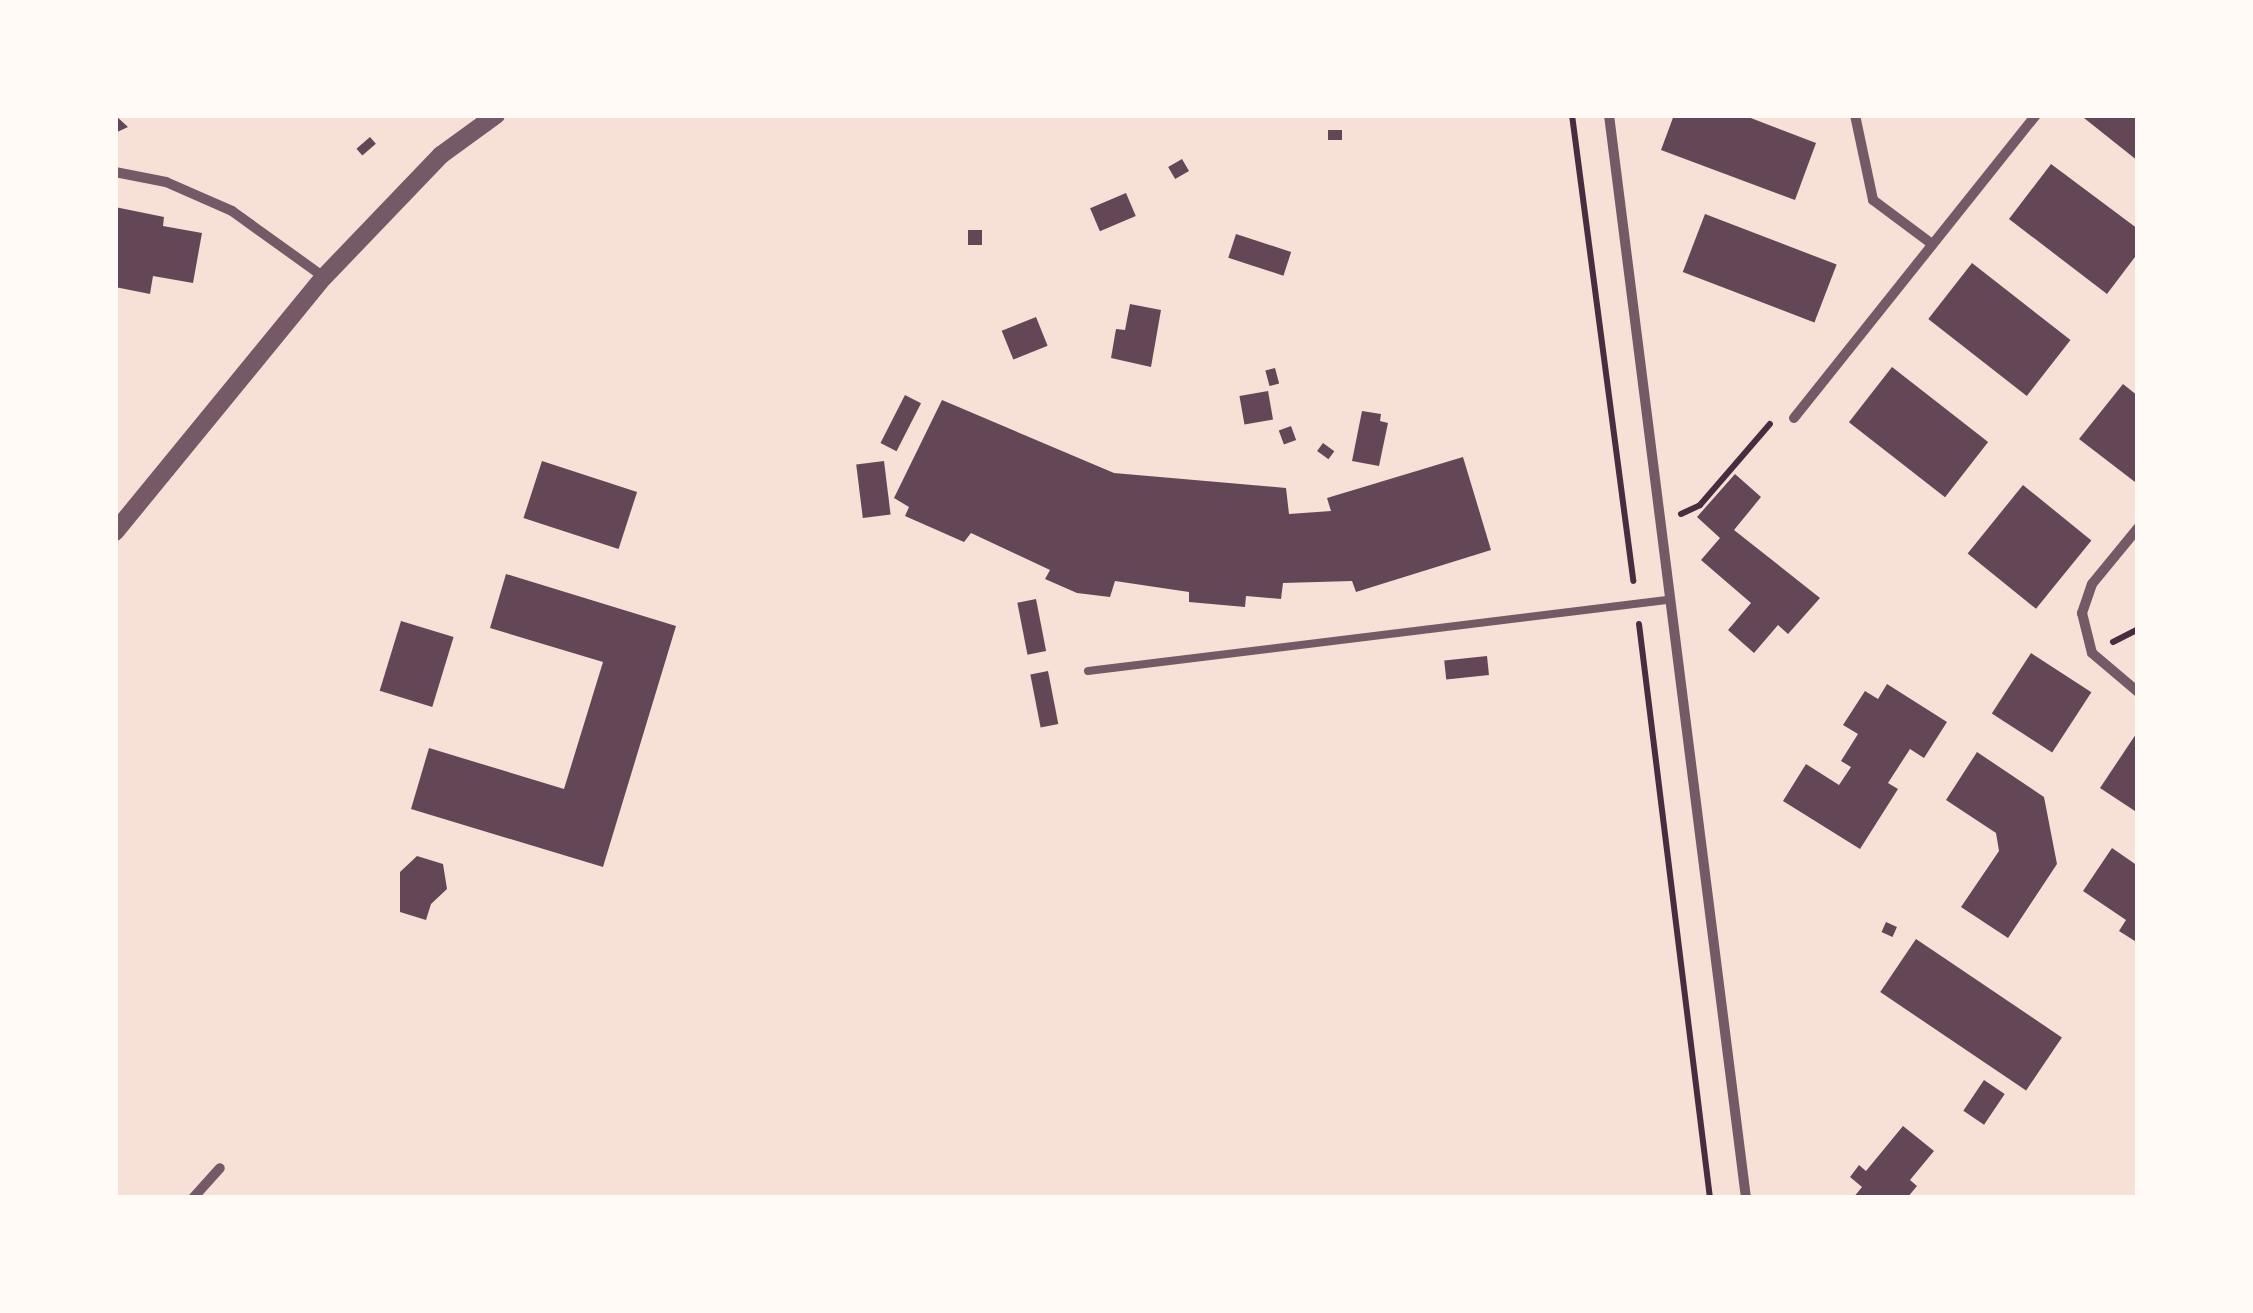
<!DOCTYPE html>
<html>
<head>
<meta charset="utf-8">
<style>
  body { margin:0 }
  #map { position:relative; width:2253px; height:1313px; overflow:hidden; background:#f7e1d7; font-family:"Varela Round",sans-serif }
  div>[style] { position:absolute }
  .building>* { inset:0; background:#644757; transform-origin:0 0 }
  .path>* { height:6px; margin:-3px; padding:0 3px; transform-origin:3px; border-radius:3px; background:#4a2c40 }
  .service>* { height:8px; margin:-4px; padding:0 4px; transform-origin:4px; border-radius:4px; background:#755966 }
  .minor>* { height:10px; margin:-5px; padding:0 5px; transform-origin:5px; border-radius:5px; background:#755966 }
  .tertiary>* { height:18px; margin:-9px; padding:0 9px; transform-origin:9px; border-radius:9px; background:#755966 }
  span { translate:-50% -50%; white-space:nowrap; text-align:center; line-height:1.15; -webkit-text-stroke:8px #fffaf5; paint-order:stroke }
  .frame { position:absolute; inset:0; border:118px solid #fffaf5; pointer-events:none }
</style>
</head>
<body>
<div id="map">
  <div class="building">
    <i style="clip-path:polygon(115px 115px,128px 127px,115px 133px)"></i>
    <i style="clip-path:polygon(1674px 115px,1743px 115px,1816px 143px,1795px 200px,1661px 150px)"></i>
    <i style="clip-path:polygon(2087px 115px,2138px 115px,2138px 161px,2084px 118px)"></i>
    <i style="left:1342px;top:130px;width:10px;height:14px;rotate:90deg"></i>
    <i style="left:370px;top:137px;width:9px;height:18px;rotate:49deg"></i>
    <i style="left:1182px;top:159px;width:14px;height:16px;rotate:60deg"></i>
    <i style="clip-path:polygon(2051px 164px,2138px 229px,2138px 253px,2107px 294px,2009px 219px)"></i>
    <i style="left:1126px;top:193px;width:25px;height:39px;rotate:67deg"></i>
    <i style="clip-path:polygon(115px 207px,164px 217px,163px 226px,202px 233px,193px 283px,153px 276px,150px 294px,115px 287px)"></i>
    <i style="left:1705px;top:214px;width:141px;height:62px;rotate:21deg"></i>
    <i style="left:968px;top:230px;width:14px;height:15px"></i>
    <i style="left:1236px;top:234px;width:58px;height:25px;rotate:18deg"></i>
    <i style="left:1972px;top:263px;width:125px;height:71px;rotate:38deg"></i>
    <i style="clip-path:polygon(1130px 304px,1161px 310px,1151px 367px,1111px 358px,1116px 329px,1125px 330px)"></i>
    <i style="left:1036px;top:317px;width:31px;height:37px;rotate:68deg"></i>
    <i style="left:1892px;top:367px;width:122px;height:70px;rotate:38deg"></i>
    <i style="left:1275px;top:368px;width:16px;height:10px;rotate:75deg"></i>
    <i style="clip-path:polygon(2123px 384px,2138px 396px,2135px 482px,2079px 439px)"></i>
    <i style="left:1268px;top:391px;width:29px;height:29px;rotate:80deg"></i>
    <i style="left:905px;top:395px;width:18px;height:54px;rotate:27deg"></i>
    <i style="clip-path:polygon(942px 400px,1114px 473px,1286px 488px,1289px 514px,1331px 511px,1327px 498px,1463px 457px,1491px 550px,1356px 592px,1352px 581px,1283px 583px,1281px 599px,1246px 596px,1245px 607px,1189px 602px,1189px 592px,1115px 581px,1110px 597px,1077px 593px,1045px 579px,1050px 570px,971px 533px,964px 542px,905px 516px,909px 507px,894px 498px)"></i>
    <i style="clip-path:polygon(1362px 411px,1381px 414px,1380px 421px,1388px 423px,1379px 466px,1352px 461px)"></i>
    <i style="left:1291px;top:426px;width:15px;height:13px;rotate:70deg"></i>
    <i style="left:1323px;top:443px;width:14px;height:10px;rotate:36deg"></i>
    <i style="left:542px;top:461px;width:100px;height:60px;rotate:18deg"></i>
    <i style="left:884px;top:461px;width:54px;height:28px;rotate:83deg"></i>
    <i style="clip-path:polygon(1735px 474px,1761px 497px,1734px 530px,1820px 598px,1788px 634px,1778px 625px,1754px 653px,1728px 630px,1751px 603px,1701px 560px,1720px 538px,1697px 517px)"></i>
    <i style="left:2023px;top:485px;width:88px;height:88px;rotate:39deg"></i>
    <i style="clip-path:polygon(506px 574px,676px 626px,603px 867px,411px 809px,429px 748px,564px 789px,603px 662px,490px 628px)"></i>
    <i style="left:1036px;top:599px;width:53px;height:19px;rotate:79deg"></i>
    <i style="left:401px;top:621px;width:55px;height:73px;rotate:17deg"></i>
    <i style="left:2031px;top:653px;width:72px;height:72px;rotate:33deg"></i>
    <i style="left:1487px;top:656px;width:19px;height:43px;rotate:84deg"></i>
    <i style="left:1048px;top:671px;width:54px;height:18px;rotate:79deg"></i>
    <i style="clip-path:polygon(1887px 684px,1947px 722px,1924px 758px,1910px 749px,1888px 783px,1898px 789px,1860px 849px,1783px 801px,1806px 764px,1839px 785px,1851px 767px,1841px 761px,1858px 734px,1843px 725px,1865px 691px,1878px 699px)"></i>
    <i style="clip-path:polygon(2138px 731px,2138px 813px,2100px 788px)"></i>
    <i style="clip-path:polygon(1977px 752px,2044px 797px,2057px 864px,2008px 938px,1961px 907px,1999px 851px,1996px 833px,1946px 800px)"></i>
    <i style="clip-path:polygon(2112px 848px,2138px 866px,2138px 943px,2119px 931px,2126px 920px,2083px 891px)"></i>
    <i style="clip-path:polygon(417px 856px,443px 864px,447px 889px,431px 904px,426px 920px,400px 912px,400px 872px)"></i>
    <i style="left:1886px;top:922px;width:12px;height:11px;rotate:24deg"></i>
    <i style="left:1916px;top:939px;width:176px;height:64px;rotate:34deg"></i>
    <i style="left:1984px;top:1080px;width:25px;height:37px;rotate:34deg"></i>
    <i style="clip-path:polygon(1903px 1126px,1934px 1151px,1910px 1180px,1917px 1186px,1907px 1198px,1853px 1198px,1862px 1187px,1850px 1177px,1859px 1165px,1866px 1171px)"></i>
  </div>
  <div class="path">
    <i style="left:1572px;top:115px;width:470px;rotate:82.5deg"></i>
    <i style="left:1681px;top:514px;width:21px;rotate:-25deg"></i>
    <i style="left:1700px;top:505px;width:107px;rotate:-49.2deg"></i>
    <i style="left:1639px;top:624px;width:578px;rotate:82.95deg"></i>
    <i style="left:2113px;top:642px;width:28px;rotate:-27deg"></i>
  </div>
  <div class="service">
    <i style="left:1088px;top:671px;width:583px;rotate:-6.99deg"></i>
  </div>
  <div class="minor">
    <i style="left:1609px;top:115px;width:1092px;rotate:82.79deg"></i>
    <i style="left:1855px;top:115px;width:87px;rotate:78deg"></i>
    <i style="left:1873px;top:200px;width:74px;rotate:36.7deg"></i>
    <i style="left:115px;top:172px;width:52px;rotate:11.1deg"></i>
    <i style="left:166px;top:182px;width:72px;rotate:23.7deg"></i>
    <i style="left:232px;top:211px;width:113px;rotate:35.7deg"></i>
    <i style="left:1794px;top:418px;width:388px;rotate:-51.4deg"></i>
    <i style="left:2138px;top:528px;width:72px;rotate:129.4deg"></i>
    <i style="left:2092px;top:584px;width:31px;rotate:109deg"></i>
    <i style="left:2082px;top:613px;width:41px;rotate:76deg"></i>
    <i style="left:2092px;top:653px;width:60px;rotate:40.3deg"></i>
    <i style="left:193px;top:1198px;width:40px;rotate:-48deg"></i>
  </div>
  <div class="tertiary">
    <i style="left:115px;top:532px;width:330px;rotate:-50.7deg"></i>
    <i style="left:324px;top:277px;width:169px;rotate:-46.2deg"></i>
    <i style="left:441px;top:155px;width:68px;rotate:-36deg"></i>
  </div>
  <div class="frame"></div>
</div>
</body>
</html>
